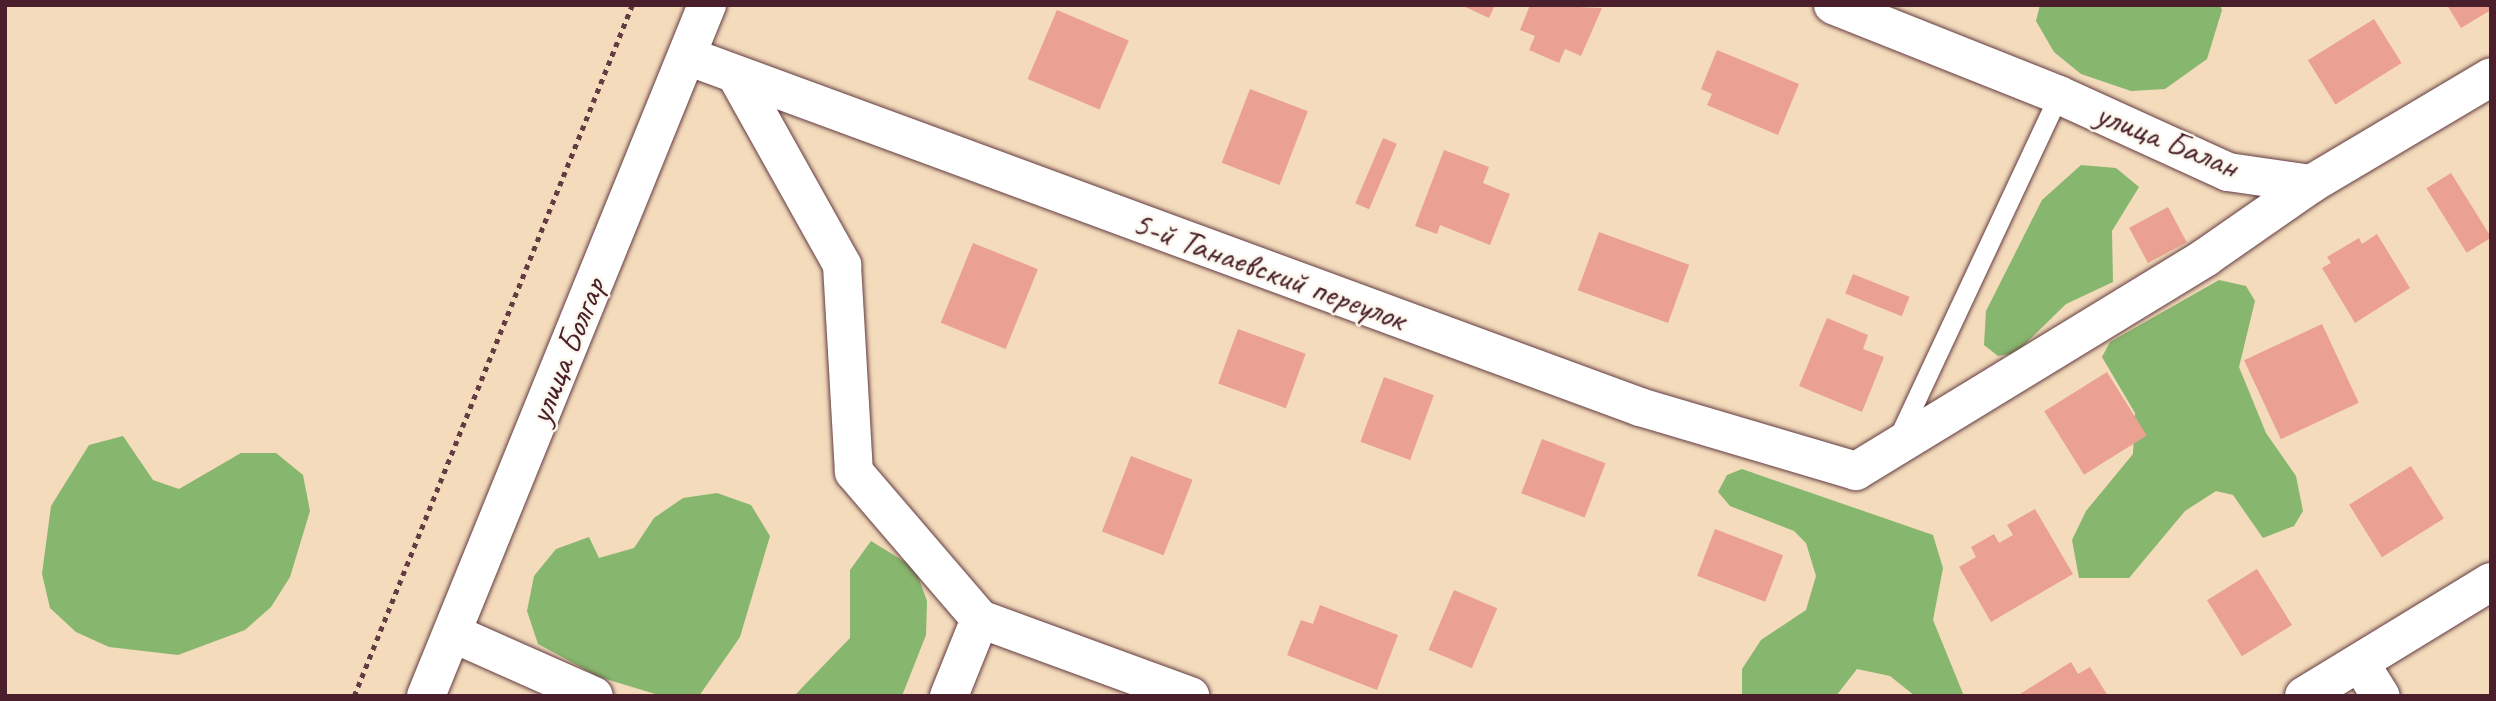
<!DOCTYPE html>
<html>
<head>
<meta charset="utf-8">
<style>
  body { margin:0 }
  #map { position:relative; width:2496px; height:701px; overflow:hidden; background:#f3dbbb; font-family:Caveat,sans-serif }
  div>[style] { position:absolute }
  .forest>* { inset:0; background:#87b66e }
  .building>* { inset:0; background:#eba191; transform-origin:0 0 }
  .path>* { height:4.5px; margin-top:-2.25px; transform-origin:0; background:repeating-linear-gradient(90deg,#633b41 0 5px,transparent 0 10px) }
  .roads { filter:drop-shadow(0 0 2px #633b41) drop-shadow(0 0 2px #633b41) }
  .service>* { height:19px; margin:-9.5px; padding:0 9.5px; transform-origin:9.5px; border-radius:9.5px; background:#fff }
  .minor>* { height:38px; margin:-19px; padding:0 19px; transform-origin:19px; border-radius:19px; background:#fff }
  .tertiary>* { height:38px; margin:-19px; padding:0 19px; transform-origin:19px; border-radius:19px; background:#fff }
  span { translate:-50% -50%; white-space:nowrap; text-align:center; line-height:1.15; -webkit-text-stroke:5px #fbf7ec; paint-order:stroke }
  .street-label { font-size:35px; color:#4a1f2b }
  .frame { position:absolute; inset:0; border:7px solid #4a1f2b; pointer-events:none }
</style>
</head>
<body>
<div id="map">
  <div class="forest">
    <i style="clip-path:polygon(2040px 5px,2220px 5px,2222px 10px,2207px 59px,2165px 89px,2131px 91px,2081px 74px,2054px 52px,2036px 21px)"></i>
    <i style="clip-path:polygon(2081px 165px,2116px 168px,2139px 187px,2112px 231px,2113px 282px,2066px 304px,2016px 353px,1998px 356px,1984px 345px,1986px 311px,2042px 200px)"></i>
    <i style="clip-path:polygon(2219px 280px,2246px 286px,2255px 301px,2239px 367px,2266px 433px,2296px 476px,2303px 511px,2294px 526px,2263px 538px,2233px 495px,2216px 491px,2185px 511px,2129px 578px,2079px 578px,2072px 540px,2086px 511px,2133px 454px,2135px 413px,2102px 357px,2110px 342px)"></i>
    <i style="clip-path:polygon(123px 436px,153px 480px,179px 489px,241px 453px,276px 453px,303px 475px,310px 511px,290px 577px,271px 607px,245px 630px,178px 655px,109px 647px,76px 632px,50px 608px,42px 574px,51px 506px,89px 445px)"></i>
    <i style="clip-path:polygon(1742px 469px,1933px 535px,1943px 568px,1933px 620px,1964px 696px,1915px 696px,1890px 676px,1857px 669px,1836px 696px,1742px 696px,1742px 669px,1761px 640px,1806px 610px,1816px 576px,1806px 543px,1794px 531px,1730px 506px,1718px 492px,1727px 475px)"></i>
    <i style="clip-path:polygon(717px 493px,751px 505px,770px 536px,740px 637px,699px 696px,662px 696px,599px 677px,538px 644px,527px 611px,534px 576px,556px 549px,589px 537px,599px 558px,634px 548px,654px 518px,683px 498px)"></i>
    <i style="clip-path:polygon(871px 541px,915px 568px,927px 601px,926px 635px,902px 696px,794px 696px,850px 638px,850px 570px)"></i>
  </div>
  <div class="building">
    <i style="clip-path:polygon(1461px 5px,1495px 5px,1489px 18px)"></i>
    <i style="clip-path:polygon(1530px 5px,1602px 8px,1581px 56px,1565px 49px,1559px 63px,1529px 50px,1535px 36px,1520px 30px)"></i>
    <i style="clip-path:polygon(2447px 5px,2491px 5px,2491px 10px,2461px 28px)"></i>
    <i style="left:1057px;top:10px;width:78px;height:75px;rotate:23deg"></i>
    <i style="left:2374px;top:19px;width:52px;height:78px;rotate:58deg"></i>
    <i style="clip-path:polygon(1717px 50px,1799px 84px,1778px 135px,1707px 105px,1712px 94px,1701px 89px)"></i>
    <i style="left:1250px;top:89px;width:62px;height:79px;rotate:21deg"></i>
    <i style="left:1383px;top:138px;width:15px;height:71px;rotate:23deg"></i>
    <i style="clip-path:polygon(1444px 150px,1489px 167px,1483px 183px,1510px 194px,1490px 245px,1440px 225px,1437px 234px,1415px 226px)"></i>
    <i style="left:2451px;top:173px;width:76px;height:29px;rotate:58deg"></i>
    <i style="left:2168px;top:207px;width:40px;height:44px;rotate:62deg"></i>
    <i style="left:1599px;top:232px;width:96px;height:62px;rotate:20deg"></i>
    <i style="clip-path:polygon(2377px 234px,2410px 288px,2355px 323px,2322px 268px,2331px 263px,2327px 257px,2359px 238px,2362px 244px)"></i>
    <i style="left:973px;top:243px;width:70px;height:86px;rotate:22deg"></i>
    <i style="left:1853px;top:274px;width:61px;height:21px;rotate:22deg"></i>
    <i style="clip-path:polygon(1827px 318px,1868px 335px,1863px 349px,1884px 357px,1862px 412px,1799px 386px)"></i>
    <i style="left:2322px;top:324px;width:87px;height:86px;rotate:65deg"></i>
    <i style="left:1238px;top:329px;width:72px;height:58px;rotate:20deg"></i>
    <i style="left:2107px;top:372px;width:75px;height:74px;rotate:58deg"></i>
    <i style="left:1384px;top:377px;width:53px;height:69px;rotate:20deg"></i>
    <i style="left:1542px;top:439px;width:68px;height:58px;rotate:21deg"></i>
    <i style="left:1131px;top:456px;width:66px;height:81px;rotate:21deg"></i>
    <i style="left:2411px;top:466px;width:62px;height:73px;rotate:58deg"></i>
    <i style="clip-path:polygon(2035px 509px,2073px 574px,1991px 622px,1959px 567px,1976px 557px,1971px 547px,1994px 534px,1999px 543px,2013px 535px,2007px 525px)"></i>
    <i style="left:1715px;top:529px;width:73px;height:50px;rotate:21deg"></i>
    <i style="left:2257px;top:569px;width:66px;height:59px;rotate:58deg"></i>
    <i style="left:1454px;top:590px;width:47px;height:65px;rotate:23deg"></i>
    <i style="clip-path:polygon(1320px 605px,1398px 635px,1377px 690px,1287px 655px,1301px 620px,1313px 624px)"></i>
    <i style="clip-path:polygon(2071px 662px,2078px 674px,2090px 667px,2108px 696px,2017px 696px)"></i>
  </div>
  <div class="path">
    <i style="left:354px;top:696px;width:745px;rotate:-68.08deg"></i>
  </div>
  <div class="roads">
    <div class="service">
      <i style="left:1898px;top:438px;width:379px;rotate:-64.9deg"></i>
    </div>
    <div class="minor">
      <i style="left:1833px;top:5px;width:243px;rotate:21.7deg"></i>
      <i style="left:2059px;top:95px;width:186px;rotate:24.5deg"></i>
      <i style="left:2228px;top:172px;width:84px;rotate:8.2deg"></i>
      <i style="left:2311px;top:184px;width:209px;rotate:-30.7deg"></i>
      <i style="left:687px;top:56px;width:1016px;rotate:20.22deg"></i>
      <i style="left:1640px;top:407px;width:225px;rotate:16.5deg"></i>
      <i style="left:1856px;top:471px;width:410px;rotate:-31.4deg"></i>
      <i style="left:2206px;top:257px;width:128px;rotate:-34.8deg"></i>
      <i style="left:736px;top:75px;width:218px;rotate:60.8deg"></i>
      <i style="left:842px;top:265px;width:207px;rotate:86.7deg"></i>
      <i style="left:854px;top:472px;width:194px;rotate:49.4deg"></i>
      <i style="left:980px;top:619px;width:224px;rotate:20.1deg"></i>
      <i style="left:452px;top:633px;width:155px;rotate:23.9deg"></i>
      <i style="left:2360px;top:663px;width:39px;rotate:58deg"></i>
      <i style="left:949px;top:696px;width:83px;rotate:-68.1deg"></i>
      <i style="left:2304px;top:696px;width:219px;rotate:-31.4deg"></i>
    </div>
    <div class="tertiary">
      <i style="left:426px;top:696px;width:746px;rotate:-67.87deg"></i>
    </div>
  </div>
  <div class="street-label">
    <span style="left:2167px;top:140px;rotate:22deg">улица Балан</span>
    <span style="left:1269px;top:271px;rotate:20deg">5-й Танаевский переулок</span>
    <span style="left:567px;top:351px;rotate:-68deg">улица Болгар</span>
  </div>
  <div class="frame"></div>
</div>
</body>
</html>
